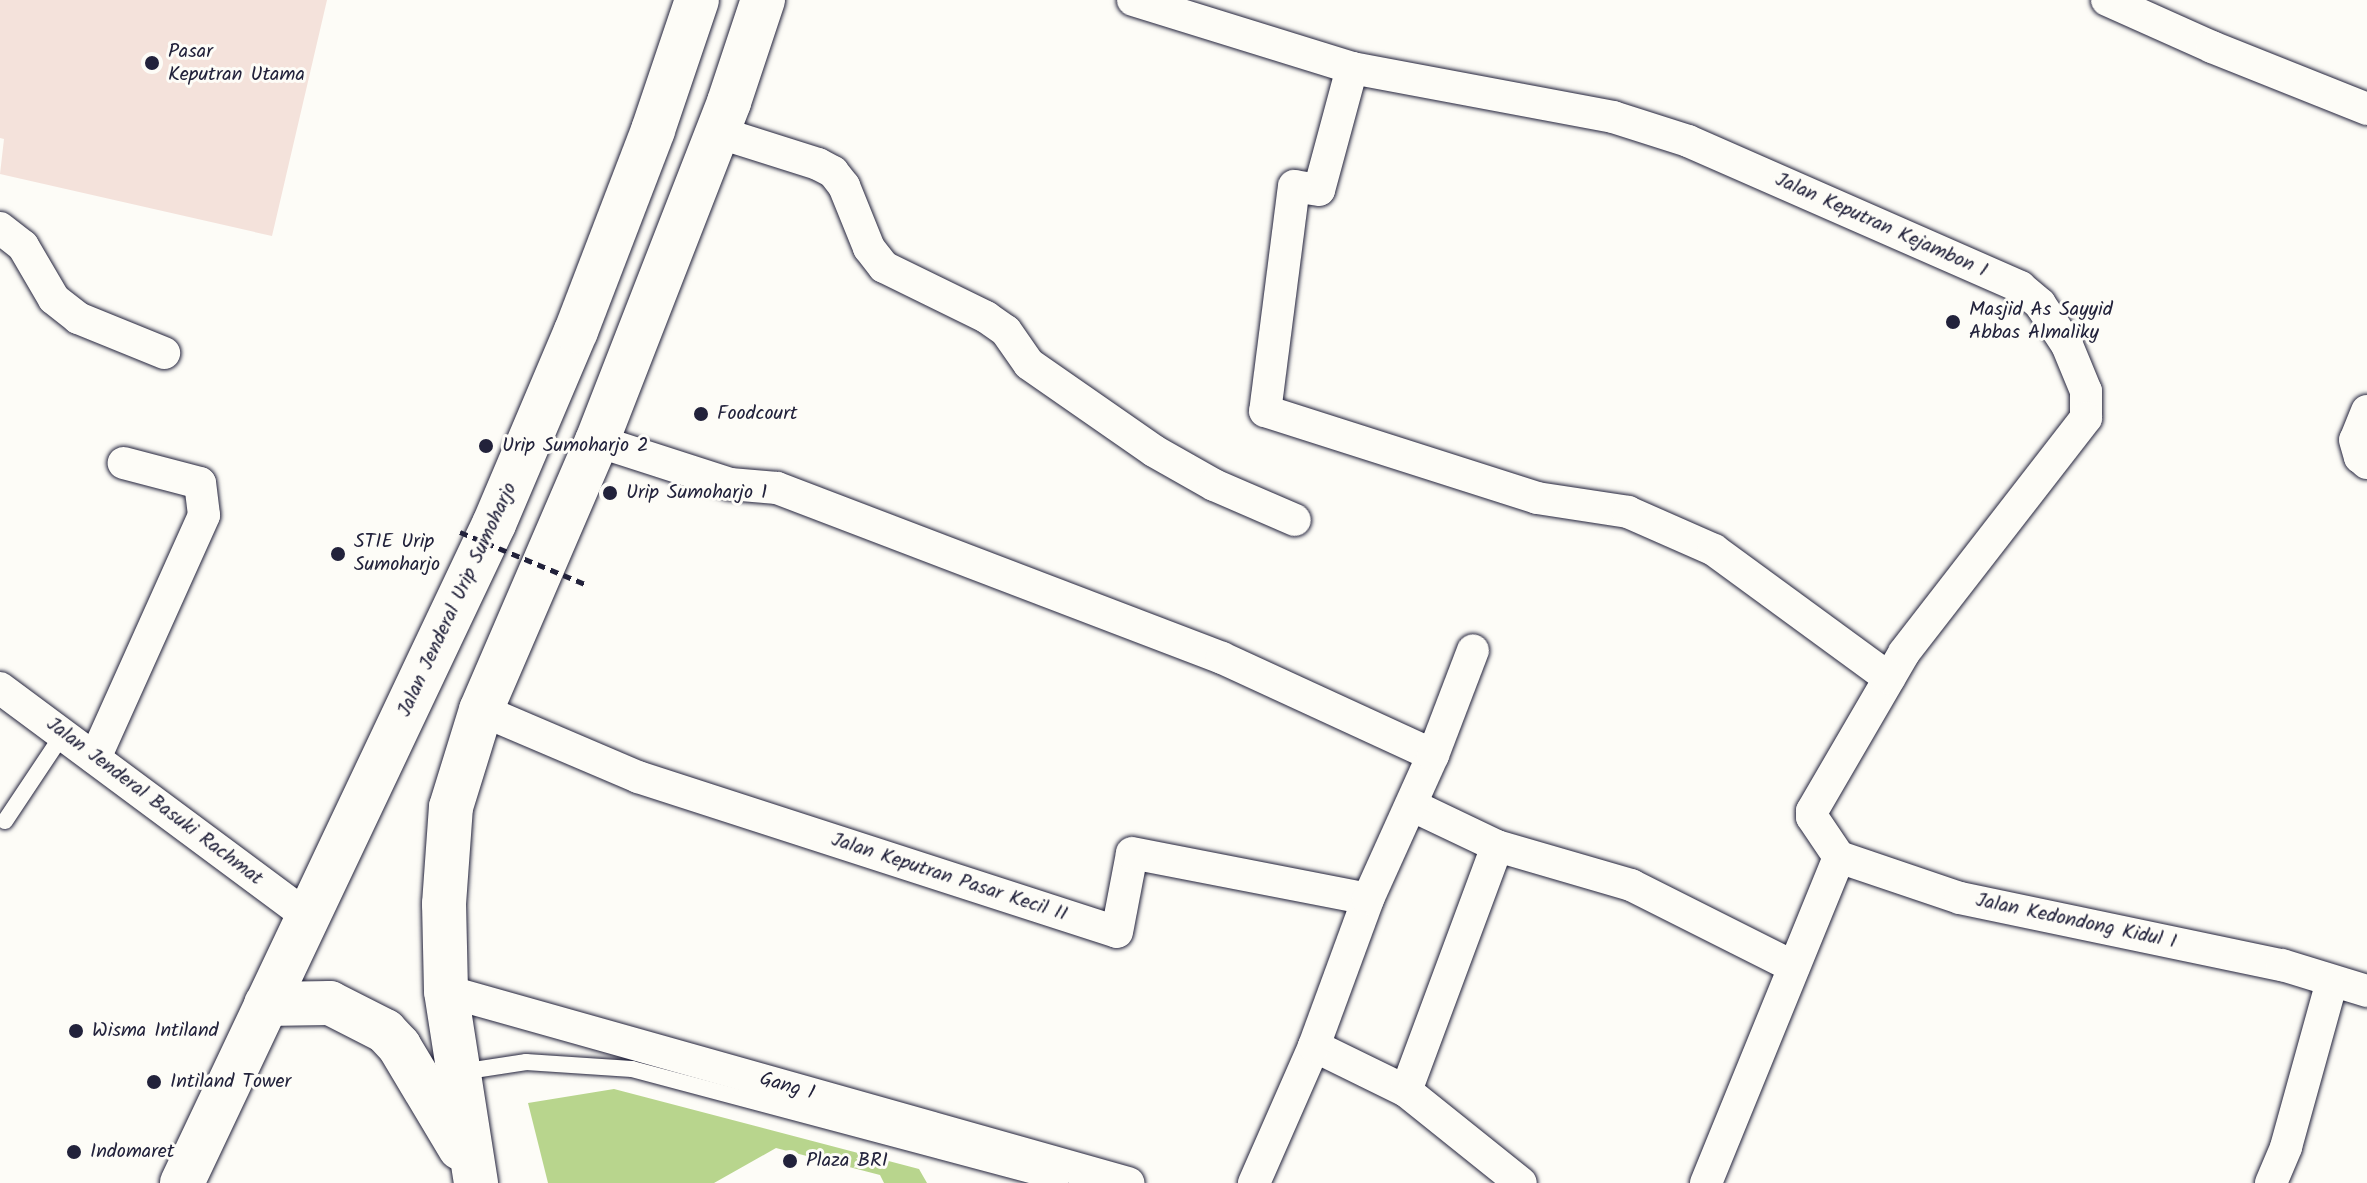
<!DOCTYPE html>
<html>
<head>
<meta charset="utf-8">
<style>
  body { margin:0 }
  #map { position:relative; width:2367px; height:1183px; overflow:hidden; background:#fdfcf7; font-family:Kalam,sans-serif }
  div>[style] { position:absolute }
  .built>* { inset:0; background:#f4e2db }
  .green>* { inset:0; background:#b8d58d }
  .roads { filter:drop-shadow(0 0 2px #22223b) drop-shadow(0 0 2px #22223b) }
  .service>* { height:16px; margin:-8px; padding:0 8px; transform-origin:8px; border-radius:8px; background:#fdfcf7 }
  .minor>* { height:32px; margin:-16px; padding:0 16px; transform-origin:16px; border-radius:16px; background:#fdfcf7 }
  .primary>* { height:44px; margin:-22px; padding:0 22px; transform-origin:22px; border-radius:22px; background:#fdfcf7 }
  .path-bridge>* { height:5px; margin-top:-2.5px; transform-origin:0; background:repeating-linear-gradient(90deg,#22223b 0 8px,transparent 0 14px) }
  .dots>* { width:22px; height:22px; translate:-50% -50%; box-sizing:border-box; border:4px solid #fdfcf7; border-radius:50% }
  span { translate:-50% -50%; white-space:nowrap; text-align:center; line-height:1.15; -webkit-text-stroke:6px #fdfcf7; paint-order:stroke }
  .poi-label { font-size:20px; color:#22223b }
  .left { translate:0 -50%; text-align:left }
  .street-label { font-size:20px; color:#22223b }
</style>
</head>
<body>
<div id="map">
  <div class="built">
    <i style="clip-path:polygon(0 0,327px 0,272px 236px,0 174px,4px 139px,0 138px)"></i>
  </div>
  <div class="green">
    <i style="clip-path:polygon(614px 1089px,919px 1169px,927px 1183px,884px 1183px,880px 1175px,776px 1148px,714px 1183px,548px 1183px,528px 1103px)"></i>
  </div>
  <div class="roads">
    <div class="service">
      <i style="left:5px;top:821px;width:105px;rotate:-56.3deg"></i>
      <i style="left:461px;top:1072px;width:66px;rotate:-8.7deg"></i>
      <i style="left:526px;top:1062px;width:106px;rotate:3.8deg"></i>
      <i style="left:632px;top:1069px;width:443px;rotate:14.9deg"></i>
    </div>
    <div class="minor">
      <i style="left:1133px;top:0;width:229px;rotate:17.2deg"></i>
      <i style="left:1352px;top:68px;width:266px;rotate:10.6deg"></i>
      <i style="left:1613px;top:117px;width:79px;rotate:17.7deg"></i>
      <i style="left:1688px;top:141px;width:363px;rotate:23.7deg"></i>
      <i style="left:2020px;top:287px;width:26px;rotate:40deg"></i>
      <i style="left:2040px;top:304px;width:49px;rotate:56.6deg"></i>
      <i style="left:2067px;top:345px;width:50px;rotate:67.6deg"></i>
      <i style="left:2086px;top:391px;width:27px;rotate:90deg"></i>
      <i style="left:2086px;top:418px;width:297px;rotate:127.8deg"></i>
      <i style="left:1904px;top:653px;width:183px;rotate:120.2deg"></i>
      <i style="left:1812px;top:811px;width:6px;rotate:90deg"></i>
      <i style="left:1812px;top:817px;width:48px;rotate:56deg"></i>
      <i style="left:1839px;top:857px;width:128px;rotate:18.7deg"></i>
      <i style="left:1960px;top:898px;width:329px;rotate:11.8deg"></i>
      <i style="left:2282px;top:965px;width:89px;rotate:17deg"></i>
      <i style="left:2107px;top:0;width:115px;rotate:24.1deg"></i>
      <i style="left:2212px;top:47px;width:167px;rotate:21.8deg"></i>
      <i style="left:1352px;top:68px;width:126px;rotate:105.1deg"></i>
      <i style="left:1319px;top:190px;width:25px;rotate:-171deg"></i>
      <i style="left:1294px;top:186px;width:227px;rotate:97.3deg"></i>
      <i style="left:1265px;top:411px;width:286px;rotate:17.7deg"></i>
      <i style="left:1537px;top:498px;width:92px;rotate:8.7deg"></i>
      <i style="left:1628px;top:512px;width:94px;rotate:23.8deg"></i>
      <i style="left:1714px;top:550px;width:217px;rotate:36.2deg"></i>
      <i style="left:717px;top:132px;width:106px;rotate:17.6deg"></i>
      <i style="left:818px;top:164px;width:17px;rotate:28deg"></i>
      <i style="left:833px;top:172px;width:18px;rotate:52deg"></i>
      <i style="left:844px;top:186px;width:67px;rotate:68deg"></i>
      <i style="left:869px;top:248px;width:24px;rotate:52deg"></i>
      <i style="left:884px;top:267px;width:114px;rotate:26.1deg"></i>
      <i style="left:986px;top:317px;width:24px;rotate:35deg"></i>
      <i style="left:1006px;top:331px;width:40px;rotate:55.1deg"></i>
      <i style="left:1029px;top:364px;width:152px;rotate:34.8deg"></i>
      <i style="left:1154px;top:451px;width:69px;rotate:29.5deg"></i>
      <i style="left:1214px;top:485px;width:88px;rotate:23.4deg"></i>
      <i style="left:0;top:228px;width:29px;rotate:38deg"></i>
      <i style="left:23px;top:246px;width:61px;rotate:59.7deg"></i>
      <i style="left:54px;top:299px;width:31px;rotate:38deg"></i>
      <i style="left:78px;top:318px;width:93px;rotate:22.1deg"></i>
      <i style="left:2367px;top:411px;width:31px;rotate:112deg"></i>
      <i style="left:2355px;top:440px;width:18px;rotate:74deg"></i>
      <i style="left:2360px;top:457px;width:9px;rotate:41deg"></i>
      <i style="left:597px;top:441px;width:140px;rotate:17.9deg"></i>
      <i style="left:730px;top:484px;width:47px;rotate:4.9deg"></i>
      <i style="left:777px;top:488px;width:476px;rotate:20.9deg"></i>
      <i style="left:1222px;top:658px;width:232px;rotate:24.7deg"></i>
      <i style="left:0;top:688px;width:382px;rotate:36.6deg"></i>
      <i style="left:481px;top:710px;width:171px;rotate:23.1deg"></i>
      <i style="left:638px;top:777px;width:503px;rotate:17.93deg"></i>
      <i style="left:1117px;top:932px;width:80px;rotate:-79.2deg"></i>
      <i style="left:1132px;top:853px;width:240px;rotate:11deg"></i>
      <i style="left:95px;top:758px;width:266px;rotate:-65.8deg"></i>
      <i style="left:204px;top:515px;width:32px;rotate:-97deg"></i>
      <i style="left:200px;top:483px;width:79px;rotate:-165.3deg"></i>
      <i style="left:1411px;top:805px;width:95px;rotate:25.5deg"></i>
      <i style="left:1497px;top:846px;width:140px;rotate:16.2deg"></i>
      <i style="left:1631px;top:885px;width:182px;rotate:26.7deg"></i>
      <i style="left:446px;top:991px;width:709px;rotate:15.72deg"></i>
      <i style="left:1314px;top:1046px;width:102px;rotate:26.1deg"></i>
      <i style="left:1406px;top:1091px;width:147px;rotate:38.7deg"></i>
      <i style="left:1406px;top:1091px;width:261px;rotate:-69.6deg"></i>
      <i style="left:1254px;top:1183px;width:150px;rotate:-66.3deg"></i>
      <i style="left:1314px;top:1046px;width:157px;rotate:-69.8deg"></i>
      <i style="left:1368px;top:899px;width:158px;rotate:-65.7deg"></i>
      <i style="left:1433px;top:755px;width:112px;rotate:-69.1deg"></i>
      <i style="left:1706px;top:1183px;width:352px;rotate:-67.8deg"></i>
      <i style="left:2271px;top:1183px;width:39px;rotate:-67deg"></i>
      <i style="left:2286px;top:1147px;width:172px;rotate:-74.5deg"></i>
    </div>
    <div class="primary">
      <i style="left:266px;top:1004px;width:64px;rotate:-0.9deg"></i>
      <i style="left:330px;top:1003px;width:62px;rotate:27deg"></i>
      <i style="left:385px;top:1031px;width:21px;rotate:47deg"></i>
      <i style="left:399px;top:1046px;width:119px;rotate:59.1deg"></i>
      <i style="left:182px;top:1183px;width:729px;rotate:-64.67deg"></i>
      <i style="left:494px;top:524px;width:210px;rotate:-67deg"></i>
      <i style="left:576px;top:331px;width:215px;rotate:-69deg"></i>
      <i style="left:653px;top:130px;width:137px;rotate:-71.3deg"></i>
      <i style="left:476px;top:1183px;width:194px;rotate:-98.9deg"></i>
      <i style="left:446px;top:991px;width:87px;rotate:-91.3deg"></i>
      <i style="left:444px;top:904px;width:97px;rotate:-85.9deg"></i>
      <i style="left:451px;top:807px;width:102px;rotate:-72.8deg"></i>
      <i style="left:481px;top:710px;width:293px;rotate:-66.7deg"></i>
      <i style="left:597px;top:441px;width:364px;rotate:-68.7deg"></i>
      <i style="left:729px;top:102px;width:108px;rotate:-71.6deg"></i>
    </div>
  </div>
  <div class="path-bridge">
    <i style="left:460px;top:532px;width:135px;rotate:22.6deg"></i>
  </div>
  <div class="dots">
    <i style="left:152px;top:63px;background:#22223b"></i>
    <i style="left:1953px;top:322px;background:#22223b"></i>
    <i style="left:701px;top:414px;background:#22223b"></i>
    <i style="left:486px;top:446px;background:#22223b"></i>
    <i style="left:610px;top:493px;background:#22223b"></i>
    <i style="left:338px;top:554px;background:#22223b"></i>
    <i style="left:76px;top:1031px;background:#22223b"></i>
    <i style="left:154px;top:1082px;background:#22223b"></i>
    <i style="left:74px;top:1152px;background:#22223b"></i>
    <i style="left:790px;top:1161px;background:#22223b"></i>
  </div>
  <div class="poi-label">
    <span class="left" style="left:168px;top:64px">Pasar<br>Keputran Utama</span>
    <span class="left" style="left:1969px;top:322px">Masjid As Sayyid<br>Abbas Almaliky</span>
    <span class="left" style="left:717px;top:414px">Foodcourt</span>
    <span class="left" style="left:502px;top:446px">Urip Sumoharjo 2</span>
    <span class="left" style="left:626px;top:493px">Urip Sumoharjo 1</span>
    <span class="left" style="left:354px;top:554px">STIE Urip<br>Sumoharjo</span>
    <span class="left" style="left:92px;top:1031px">Wisma Intiland</span>
    <span class="left" style="left:170px;top:1082px">Intiland Tower</span>
    <span class="left" style="left:90px;top:1152px">Indomaret</span>
    <span class="left" style="left:806px;top:1161px">Plaza BRI</span>
  </div>
  <div class="street-label">
    <span style="left:1881px;top:226px;rotate:24deg">Jalan Keputran Kejambon 1</span>
    <span style="left:458px;top:600px;rotate:-65deg">Jalan Jenderal Urip Sumoharjo</span>
    <span style="left:154px;top:802px;rotate:37deg">Jalan Jenderal Basuki Rachmat</span>
    <span style="left:949px;top:878px;rotate:18deg">Jalan Keputran Pasar Kecil II</span>
    <span style="left:2076px;top:922px;rotate:12deg">Jalan Kedondong Kidul I</span>
    <span style="left:787px;top:1087px;rotate:16deg">Gang 1</span>
  </div>
</div>
</body>
</html>
